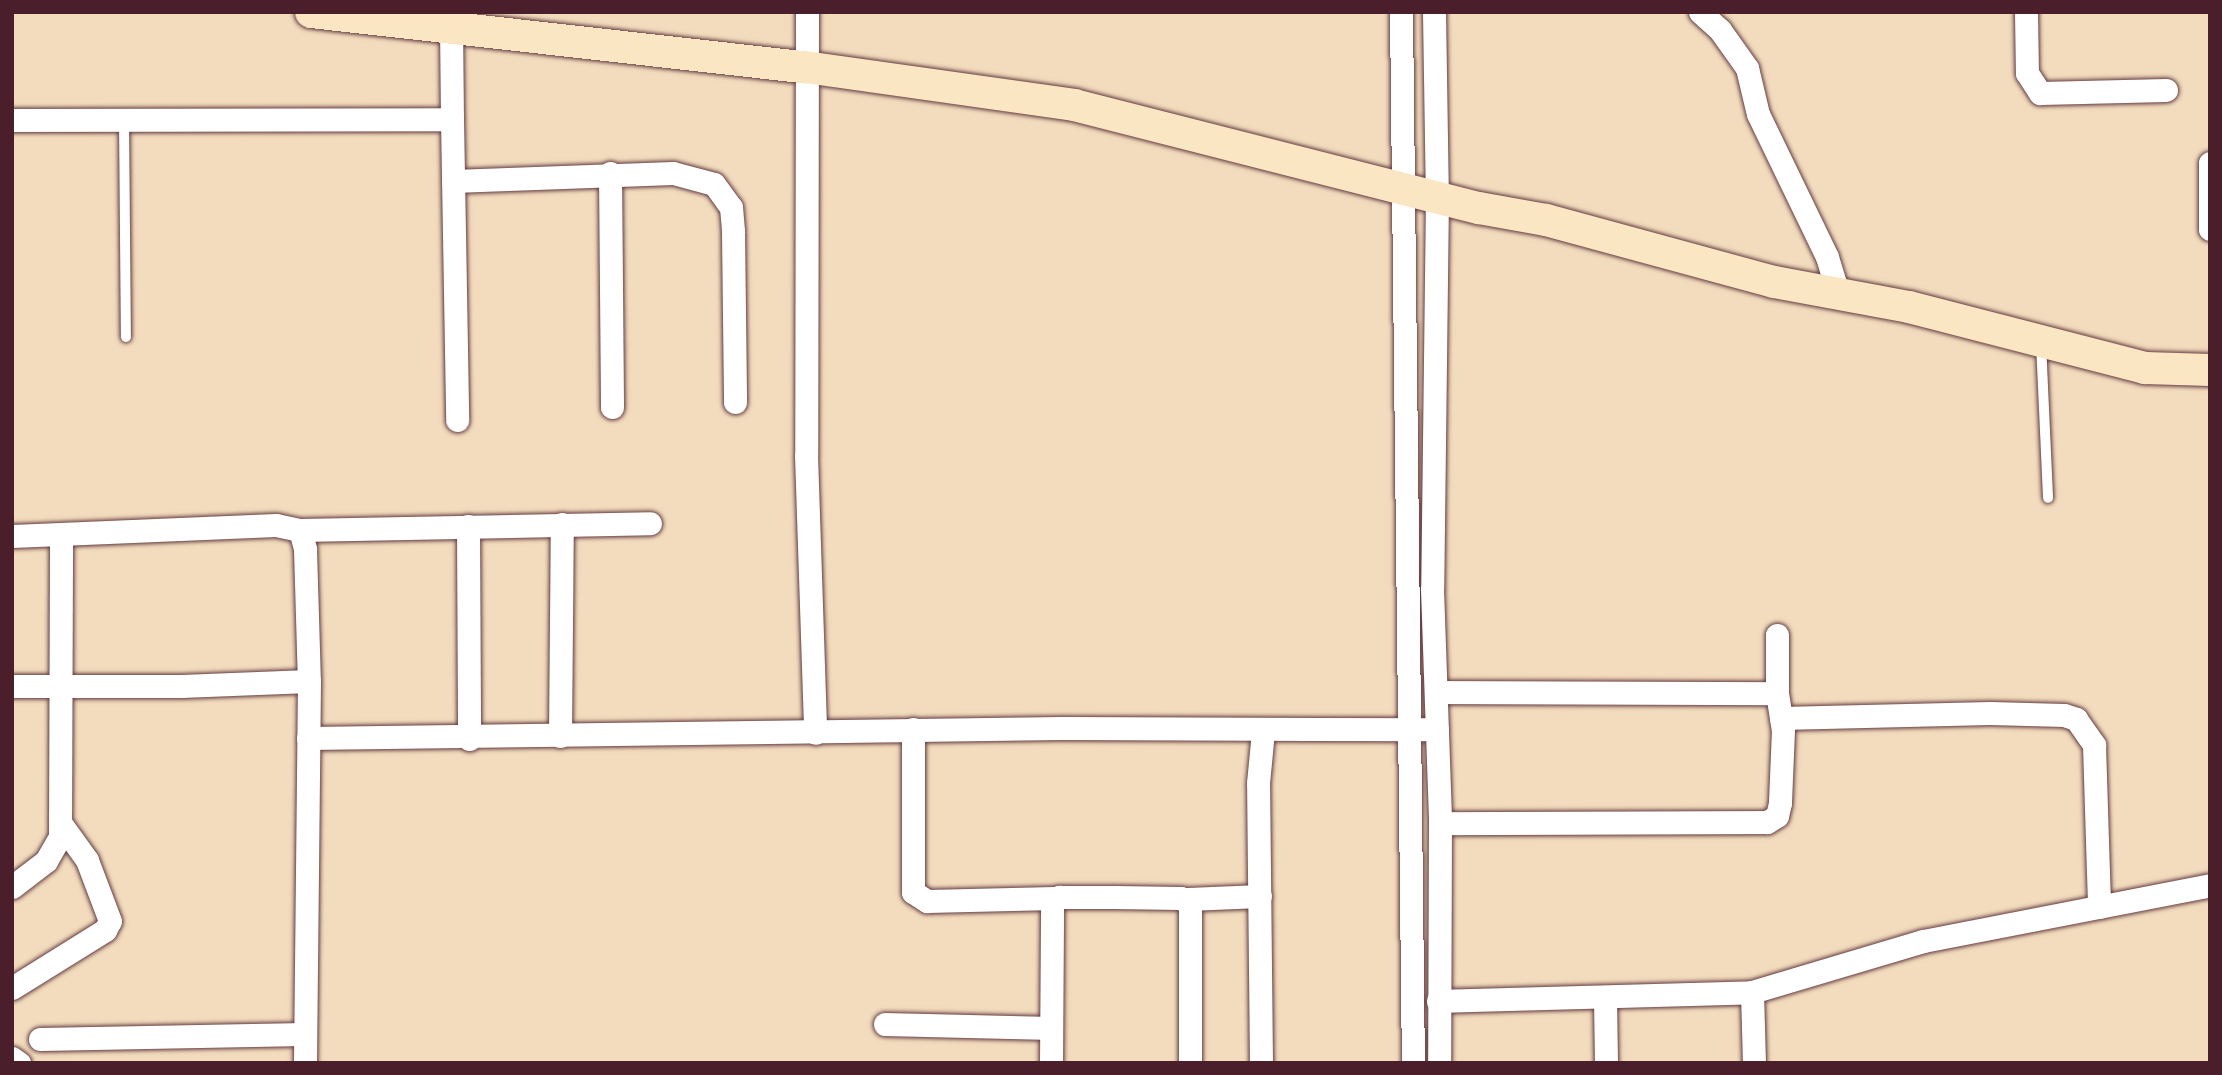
<!DOCTYPE html>
<html>
<head>
<meta charset="utf-8">
<style>
  body { margin:0 }
  #map { position:relative; width:2222px; height:1075px; overflow:hidden; background:#f3dcbd; font-family:Dekko,sans-serif }
  div>[style] { position:absolute }
  .roads { filter:drop-shadow(0 0 2px #633b41) drop-shadow(0 0 2px #633b41) }
  .lane>* { height:10px; margin:-5px; padding:0 5px; transform-origin:5px; border-radius:5px; background:#fff }
  .street>* { height:23px; margin:-11.5px; padding:0 11.5px; transform-origin:11.5px; border-radius:11.5px; background:#fff }
  .secondary>* { height:32px; margin:-16px; padding:0 16px; transform-origin:16px; border-radius:16px; background:#fbe6c3 }
  span { translate:-50% -50%; white-space:nowrap; text-align:center; line-height:1.15; -webkit-text-stroke:5px #fff; paint-order:stroke }
  .frame { position:absolute; inset:0; border:14px solid #4a1f2b; pointer-events:none }
</style>
</head>
<body>
<div id="map">
  <div class="roads">
    <div class="lane">
      <i style="left:124px;top:119px;width:218px;rotate:89.5deg"></i>
      <i style="left:2041px;top:343px;width:155px;rotate:87.4deg"></i>
    </div>
    <div class="street">
      <i style="left:807px;top:12px;width:443px;rotate:90.1deg"></i>
      <i style="left:806px;top:455px;width:278px;rotate:88.1deg"></i>
      <i style="left:1401px;top:12px;width:1051px;rotate:89.35deg"></i>
      <i style="left:1434px;top:12px;width:185px;rotate:89.1deg"></i>
      <i style="left:1437px;top:197px;width:392px;rotate:90.7deg"></i>
      <i style="left:1432px;top:589px;width:234px;rotate:88deg"></i>
      <i style="left:1440px;top:823px;width:240px;rotate:90.2deg"></i>
      <i style="left:1700px;top:12px;width:27px;rotate:42deg"></i>
      <i style="left:1720px;top:30px;width:47px;rotate:54.6deg"></i>
      <i style="left:1747px;top:68px;width:47px;rotate:76.6deg"></i>
      <i style="left:1758px;top:114px;width:159px;rotate:64.2deg"></i>
      <i style="left:1827px;top:257px;width:39px;rotate:73deg"></i>
      <i style="left:2026px;top:12px;width:61px;rotate:89.1deg"></i>
      <i style="left:2027px;top:73px;width:24px;rotate:57deg"></i>
      <i style="left:2040px;top:93px;width:126px;rotate:-1.4deg"></i>
      <i style="left:452px;top:119px;width:301px;rotate:89deg"></i>
      <i style="left:12px;top:120px;width:440px;rotate:-0.1deg"></i>
      <i style="left:452px;top:119px;width:90px;rotate:-90.6deg"></i>
      <i style="left:2210px;top:163px;width:66px;rotate:90deg"></i>
      <i style="left:610px;top:173px;width:234px;rotate:89.5deg"></i>
      <i style="left:453px;top:181px;width:220px;rotate:-2.1deg"></i>
      <i style="left:673px;top:173px;width:42px;rotate:15deg"></i>
      <i style="left:714px;top:184px;width:29px;rotate:54deg"></i>
      <i style="left:731px;top:207px;width:25px;rotate:85deg"></i>
      <i style="left:733px;top:232px;width:170px;rotate:89.3deg"></i>
      <i style="left:468px;top:526px;width:213px;rotate:89.7deg"></i>
      <i style="left:300px;top:530px;width:350px;rotate:-1.1deg"></i>
      <i style="left:12px;top:536px;width:264px;rotate:-2.4deg"></i>
      <i style="left:276px;top:525px;width:25px;rotate:12deg"></i>
      <i style="left:300px;top:530px;width:20px;rotate:75deg"></i>
      <i style="left:305px;top:549px;width:132px;rotate:88.3deg"></i>
      <i style="left:309px;top:681px;width:382px;rotate:90.6deg"></i>
      <i style="left:1777px;top:635px;width:58px;rotate:90deg"></i>
      <i style="left:12px;top:686px;width:169px"></i>
      <i style="left:181px;top:686px;width:128px;rotate:-2.2deg"></i>
      <i style="left:1436px;top:692px;width:341px;rotate:0.2deg"></i>
      <i style="left:1777px;top:693px;width:37px;rotate:81deg"></i>
      <i style="left:1783px;top:730px;width:73px;rotate:92.4deg"></i>
      <i style="left:1780px;top:803px;width:13px;rotate:103deg"></i>
      <i style="left:1777px;top:816px;width:12px;rotate:149deg"></i>
      <i style="left:1767px;top:822px;width:327px;rotate:179.8deg"></i>
      <i style="left:1781px;top:718px;width:209px;rotate:-1.4deg"></i>
      <i style="left:1990px;top:713px;width:74px;rotate:1.5deg"></i>
      <i style="left:2064px;top:715px;width:13px;rotate:18deg"></i>
      <i style="left:2076px;top:719px;width:32px;rotate:55deg"></i>
      <i style="left:2094px;top:745px;width:162px;rotate:88.2deg"></i>
      <i style="left:913px;top:729px;width:163px;rotate:90deg"></i>
      <i style="left:913px;top:892px;width:17px;rotate:33deg"></i>
      <i style="left:927px;top:901px;width:127px;rotate:-1.4deg"></i>
      <i style="left:560px;top:736px;width:212px;rotate:-89.5deg"></i>
      <i style="left:308px;top:738px;width:753px;rotate:-0.76deg"></i>
      <i style="left:1061px;top:728px;width:376px;rotate:0.2deg"></i>
      <i style="left:12px;top:887px;width:43px;rotate:-37.4deg"></i>
      <i style="left:46px;top:861px;width:28px;rotate:-60deg"></i>
      <i style="left:60px;top:837px;width:303px;rotate:-89.8deg"></i>
      <i style="left:1188px;top:899px;width:72px;rotate:-2.4deg"></i>
      <i style="left:12px;top:988px;width:110px;rotate:-31.9deg"></i>
      <i style="left:105px;top:930px;width:10px;rotate:-61deg"></i>
      <i style="left:110px;top:921px;width:65px;rotate:-110.7deg"></i>
      <i style="left:87px;top:860px;width:44px;rotate:-125.8deg"></i>
      <i style="left:1752px;top:992px;width:71px;rotate:88.4deg"></i>
      <i style="left:1605px;top:999px;width:64px;rotate:89.1deg"></i>
      <i style="left:1438px;top:1001px;width:314px;rotate:-1.6deg"></i>
      <i style="left:1752px;top:992px;width:178px;rotate:-16.6deg"></i>
      <i style="left:1923px;top:941px;width:292px;rotate:-11deg"></i>
      <i style="left:885px;top:1024px;width:166px;rotate:1.4deg"></i>
      <i style="left:40px;top:1039px;width:265px;rotate:-1.1deg"></i>
      <i style="left:12px;top:1058px;width:9px;rotate:36deg"></i>
      <i style="left:1051px;top:1063px;width:161px;rotate:-89.6deg"></i>
      <i style="left:1052px;top:902px;width:9px;rotate:-36deg"></i>
      <i style="left:1059px;top:897px;width:55px"></i>
      <i style="left:1114px;top:897px;width:67px;rotate:0.9deg"></i>
      <i style="left:1181px;top:898px;width:11px;rotate:34deg"></i>
      <i style="left:1190px;top:904px;width:159px;rotate:90deg"></i>
      <i style="left:1261px;top:1063px;width:280px;rotate:-90.6deg"></i>
      <i style="left:1258px;top:783px;width:52px;rotate:-84.5deg"></i>
    </div>
    <div class="secondary">
      <i style="left:311px;top:12px;width:497px;rotate:6.4deg"></i>
      <i style="left:805px;top:67px;width:272px;rotate:8deg"></i>
      <i style="left:1074px;top:105px;width:418px;rotate:14.3deg"></i>
      <i style="left:1479px;top:208px;width:68px;rotate:10.2deg"></i>
      <i style="left:1546px;top:220px;width:236px;rotate:15.2deg"></i>
      <i style="left:1774px;top:282px;width:137px;rotate:10.5deg"></i>
      <i style="left:1909px;top:307px;width:244px;rotate:14.5deg"></i>
      <i style="left:2145px;top:368px;width:65px;rotate:1.8deg"></i>
    </div>
  </div>
  <div class="frame"></div>
</div>
</body>
</html>
